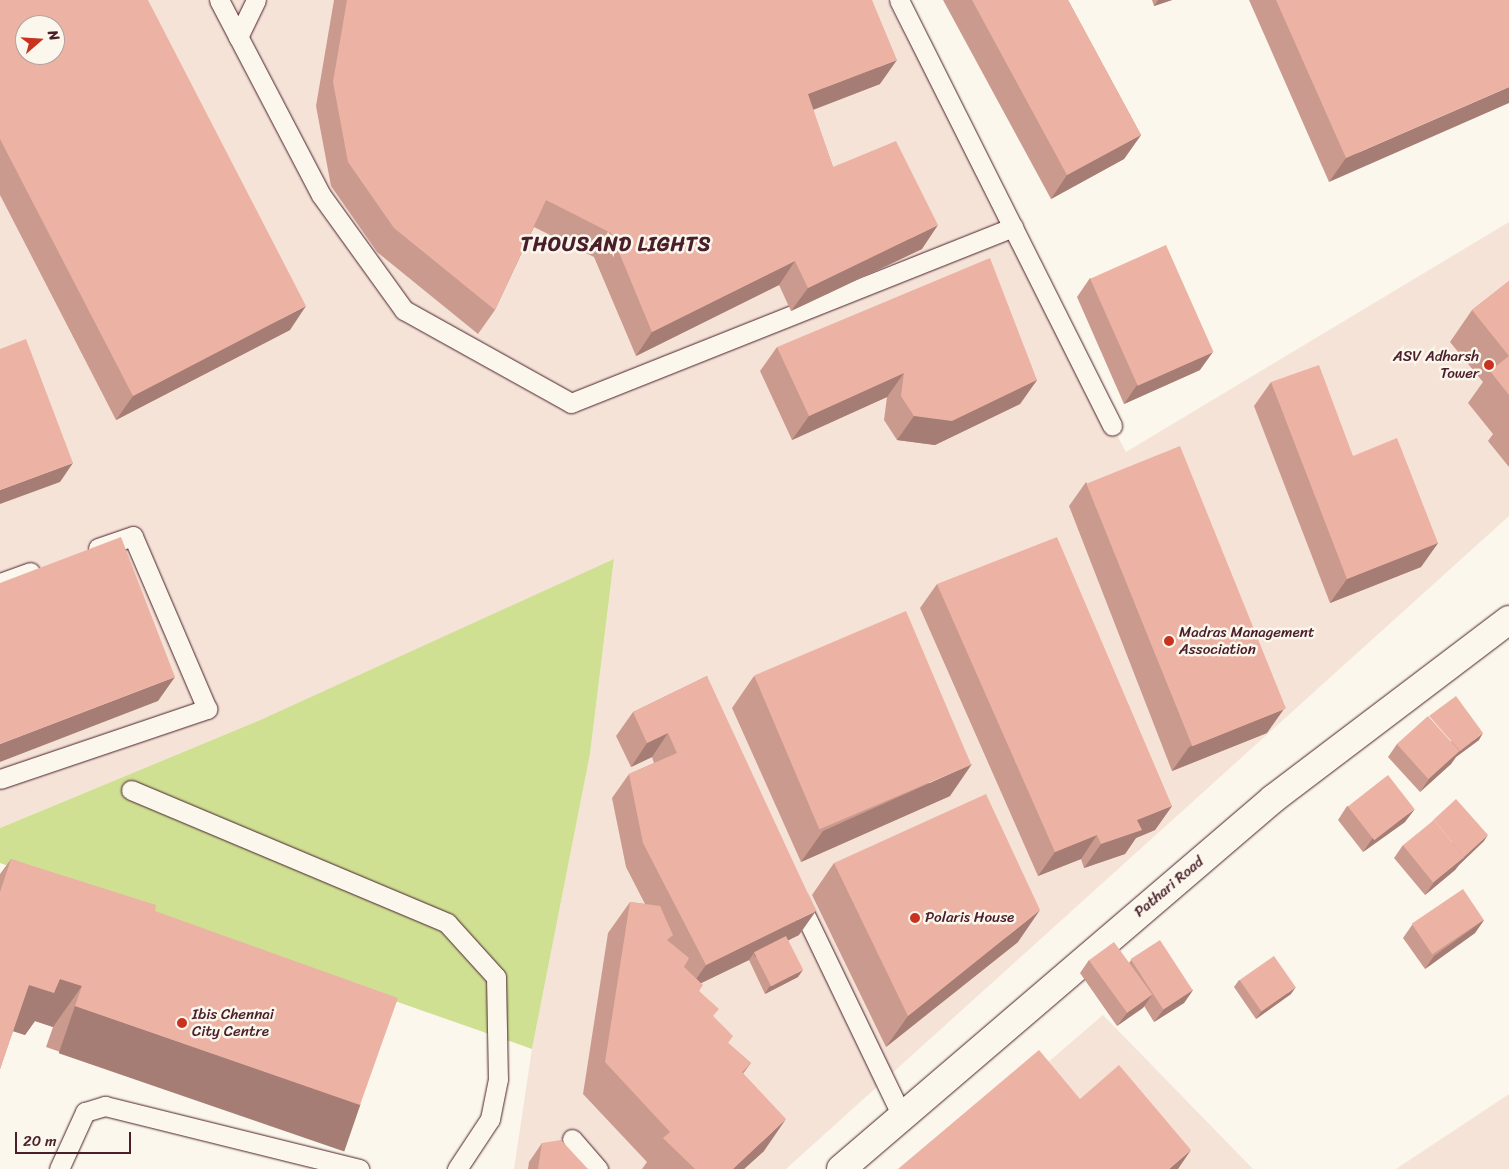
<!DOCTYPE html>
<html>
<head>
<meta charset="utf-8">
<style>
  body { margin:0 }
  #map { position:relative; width:1509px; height:1169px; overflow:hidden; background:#fbf7ec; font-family:Sriracha,sans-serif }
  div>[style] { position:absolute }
  .built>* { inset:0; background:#f6e3d7 }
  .green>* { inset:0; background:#cfe093 }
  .roads { filter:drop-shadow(0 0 1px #4a1f2b) drop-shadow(0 0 1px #4a1f2b) }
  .service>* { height:19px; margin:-9.5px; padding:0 9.5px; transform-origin:9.5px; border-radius:9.5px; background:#fbf7ec }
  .tertiary>* { height:28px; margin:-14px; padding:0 14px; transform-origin:14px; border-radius:14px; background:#fbf7ec }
  .wall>* { inset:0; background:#cb9a8e }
  .shaded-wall>* { inset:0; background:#a57d74; transform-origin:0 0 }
  .building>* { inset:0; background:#ecb3a5; transform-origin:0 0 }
  .dots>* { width:14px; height:14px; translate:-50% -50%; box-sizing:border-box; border:2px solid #fbf7ec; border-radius:50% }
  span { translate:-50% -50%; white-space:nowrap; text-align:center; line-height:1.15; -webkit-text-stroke:5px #fbf7ec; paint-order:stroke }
  .poi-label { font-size:15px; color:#4a1f2b }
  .right { translate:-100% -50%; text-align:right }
  .left { translate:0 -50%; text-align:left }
  .street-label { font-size:15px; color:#4a1f2b }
  .district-label { font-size:20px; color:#4a1f2b; font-weight:700; letter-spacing:1px }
  .north { position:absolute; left:15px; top:15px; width:50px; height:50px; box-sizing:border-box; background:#fbf7ec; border:1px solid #b4a19f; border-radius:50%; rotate:71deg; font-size:14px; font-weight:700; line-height:20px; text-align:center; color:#4a1f2b }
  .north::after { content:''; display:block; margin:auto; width:18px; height:22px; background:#c8321e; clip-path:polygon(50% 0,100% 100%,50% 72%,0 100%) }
  .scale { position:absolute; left:15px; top:1132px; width:116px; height:22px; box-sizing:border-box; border:2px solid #4a1f2b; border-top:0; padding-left:6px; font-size:15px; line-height:18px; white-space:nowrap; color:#4a1f2b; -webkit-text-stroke:4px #fbf7ec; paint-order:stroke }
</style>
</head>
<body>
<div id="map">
  <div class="built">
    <i style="clip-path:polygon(evenodd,0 0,887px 0,1126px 452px,1509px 222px,1509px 516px,786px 1169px,514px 1169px,532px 1049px,590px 754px,614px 560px,258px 721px,0 828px,0 0,25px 25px,55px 25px,55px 55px,25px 55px,25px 25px)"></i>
    <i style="clip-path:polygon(1103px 1015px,1253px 1169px,924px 1169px)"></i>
    <i style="clip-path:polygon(1509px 1094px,1509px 1169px,1396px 1169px)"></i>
  </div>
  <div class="green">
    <i style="clip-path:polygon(614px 559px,590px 754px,532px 1049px,0 863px,0 828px,258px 721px)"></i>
  </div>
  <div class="roads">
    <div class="service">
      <i style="left:219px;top:0;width:220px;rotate:62.4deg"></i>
      <i style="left:321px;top:195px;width:142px;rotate:54.2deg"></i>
      <i style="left:404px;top:310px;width:191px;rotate:29.1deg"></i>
      <i style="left:571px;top:403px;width:476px;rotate:-21.7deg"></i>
      <i style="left:899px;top:0;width:476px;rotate:63.4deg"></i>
      <i style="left:238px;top:37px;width:41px;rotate:-64.1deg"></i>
      <i style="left:0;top:583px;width:32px;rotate:-20deg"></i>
      <i style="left:0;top:779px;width:219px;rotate:-18.7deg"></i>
      <i style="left:207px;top:709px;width:188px;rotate:-113.2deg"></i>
      <i style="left:133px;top:536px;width:37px;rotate:161deg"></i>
      <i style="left:131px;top:790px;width:343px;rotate:22.8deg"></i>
      <i style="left:447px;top:923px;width:73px;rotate:47.8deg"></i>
      <i style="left:496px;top:977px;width:102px;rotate:88.9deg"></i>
      <i style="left:498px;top:1079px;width:41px;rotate:101.3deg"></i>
      <i style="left:490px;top:1119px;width:60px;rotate:123.4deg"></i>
      <i style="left:798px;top:900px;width:237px;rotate:64.3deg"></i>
      <i style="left:572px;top:1139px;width:40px;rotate:49deg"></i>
      <i style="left:59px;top:1169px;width:63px;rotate:-65.5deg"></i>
      <i style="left:85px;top:1112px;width:21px;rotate:-17deg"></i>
      <i style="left:105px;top:1106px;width:262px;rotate:13.9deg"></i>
    </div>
    <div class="tertiary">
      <i style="left:841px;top:1169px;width:569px;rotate:-40.58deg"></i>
      <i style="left:1273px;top:799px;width:296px;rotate:-37.2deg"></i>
    </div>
  </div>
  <div class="wall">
    <i style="clip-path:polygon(0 0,290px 330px,116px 420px,0 195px)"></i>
    <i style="clip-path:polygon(334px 0,872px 0,880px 84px,813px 110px,833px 167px,922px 249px,791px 311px,779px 285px,636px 356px,594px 257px,534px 227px,495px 310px,478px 334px,377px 252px,331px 186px,316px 106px)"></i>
    <i style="clip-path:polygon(943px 0,1068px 0,1141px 135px,1124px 159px,1051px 199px)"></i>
    <i style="clip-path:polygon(1152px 0,1172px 0,1154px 6px)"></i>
    <i style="clip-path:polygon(1249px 0,1509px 0,1329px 182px)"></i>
    <i style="clip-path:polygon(1090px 278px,1200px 370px,1124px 404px,1077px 297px)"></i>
    <i style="clip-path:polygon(1509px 281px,1509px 467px,1488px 441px,1493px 434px,1468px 403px,1483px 382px,1450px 342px,1472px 310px)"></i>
    <i style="clip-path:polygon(777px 347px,1037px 380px,1020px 404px,935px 445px,897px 440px,884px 420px,887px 397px,792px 440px,760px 371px)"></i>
    <i style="clip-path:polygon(1271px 382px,1353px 456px,1438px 543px,1421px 567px,1330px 603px,1254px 406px)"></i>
    <i style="clip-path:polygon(1086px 482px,1267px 733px,1172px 771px,1069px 506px)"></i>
    <i style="clip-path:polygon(937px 584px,1172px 806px,1155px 830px,1136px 838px,1125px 854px,1084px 868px,1081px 859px,1038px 876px,920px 608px)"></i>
    <i style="clip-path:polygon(707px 676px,799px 935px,788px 940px,798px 977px,765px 994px,749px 960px,701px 983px,699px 991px,728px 1043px,751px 1063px,743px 1074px,764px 1151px,744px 1169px,642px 1169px,647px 1162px,583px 1094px,608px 933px,630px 902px,645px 904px,626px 867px,612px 798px,629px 774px,654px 763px,652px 757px,631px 767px,616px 736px,633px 712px)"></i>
    <i style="clip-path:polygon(754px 676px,950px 796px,801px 862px,732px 708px)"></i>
    <i style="clip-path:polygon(1479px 740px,1456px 757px,1451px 764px,1420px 792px,1388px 757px,1397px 744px)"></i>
    <i style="clip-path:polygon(1347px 806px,1405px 822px,1363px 852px,1338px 820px)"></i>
    <i style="clip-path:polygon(1484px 841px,1459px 865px,1455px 870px,1425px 895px,1394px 858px,1403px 845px)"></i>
    <i style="clip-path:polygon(11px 859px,155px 911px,360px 1105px,331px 1146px,46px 1047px,53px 1027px,35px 1021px,25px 1035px,13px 1031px,0 1069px,0 874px)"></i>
    <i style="clip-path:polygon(834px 863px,1018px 942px,886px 1047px,812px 895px)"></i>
    <i style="clip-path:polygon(1484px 920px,1475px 933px,1425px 969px,1403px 938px,1412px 925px)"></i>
    <i style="clip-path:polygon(1089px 960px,1129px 963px,1131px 960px,1193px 990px,1184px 1003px,1154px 1022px,1144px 1006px,1117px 1026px,1080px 973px)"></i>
    <i style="clip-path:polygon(1239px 980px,1291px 994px,1256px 1019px,1234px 987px)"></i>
    <i style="clip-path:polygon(542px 1143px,588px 1169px,528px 1169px,529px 1162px)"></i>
  </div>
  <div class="shaded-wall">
    <i style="clip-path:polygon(1158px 0,1172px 0,1154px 6px)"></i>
    <i style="clip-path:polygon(897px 60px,880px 84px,791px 118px,808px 94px)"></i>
    <i style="clip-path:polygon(1509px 87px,1509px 103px,1329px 182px,1346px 158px)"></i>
    <i style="clip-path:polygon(1141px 135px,1124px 159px,1051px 199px,1067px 175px)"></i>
    <i style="clip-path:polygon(938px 225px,922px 249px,791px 311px,808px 288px)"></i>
    <i style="clip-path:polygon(795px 261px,779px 285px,636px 356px,652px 332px)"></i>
    <i style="clip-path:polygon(306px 306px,290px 330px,116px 420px,133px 396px)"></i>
    <i style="clip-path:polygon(1213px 352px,1200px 370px,1124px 404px,1137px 385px)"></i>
    <i style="clip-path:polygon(904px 373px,887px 397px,792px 440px,809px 416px)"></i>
    <i style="clip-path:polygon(1037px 380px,1020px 404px,935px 445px,897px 440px,914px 416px)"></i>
    <i style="clip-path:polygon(73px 463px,60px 482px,0 504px,0 490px)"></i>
    <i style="clip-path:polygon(1438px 543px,1421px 567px,1330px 603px,1347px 579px)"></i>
    <i style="clip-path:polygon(175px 677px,158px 701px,0 762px,0 744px)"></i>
    <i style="clip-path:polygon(1284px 709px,1267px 733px,1172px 771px,1189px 747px)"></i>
    <i style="clip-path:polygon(668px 733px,652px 757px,631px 767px,647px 743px)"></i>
    <i style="clip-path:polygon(1483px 733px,1479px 740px,1456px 757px,1451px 764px,1420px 792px,1429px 779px,1456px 754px)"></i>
    <i style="clip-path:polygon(972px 764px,950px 796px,801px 862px,823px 831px)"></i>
    <i style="clip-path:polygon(1172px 806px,1155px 830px,1136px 838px,1125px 854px,1084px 868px,1101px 844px,1137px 820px)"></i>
    <i style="clip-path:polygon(1415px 809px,1405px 822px,1363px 852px,1372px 839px)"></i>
    <i style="clip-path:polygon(1097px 835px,1081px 859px,1038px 876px,1055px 852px)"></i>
    <i style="clip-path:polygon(1488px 835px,1484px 841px,1459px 865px,1455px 870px,1425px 895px,1434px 882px)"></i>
    <i style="clip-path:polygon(1040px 910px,1018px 942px,886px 1047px,908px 1016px)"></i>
    <i style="clip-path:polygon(816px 911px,799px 935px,755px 957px,754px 953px,749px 960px,689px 989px,706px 965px)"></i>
    <i style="clip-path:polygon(1484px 920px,1475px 933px,1425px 969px,1434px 956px)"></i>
    <i style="clip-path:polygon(803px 970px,798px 977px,765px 994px,769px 987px)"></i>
    <i style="clip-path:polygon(60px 979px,82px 986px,53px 1027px,35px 1021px,25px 1035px,0 1027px,29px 985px)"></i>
    <i style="clip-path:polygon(1296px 987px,1291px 994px,1256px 1019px,1261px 1012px)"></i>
    <i style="clip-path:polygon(1193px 990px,1184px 1003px,1154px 1022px,1164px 1009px)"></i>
    <i style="clip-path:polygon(1152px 995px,1143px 1008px,1117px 1026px,1127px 1013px)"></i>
    <i style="left:75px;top:1006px;width:302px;height:50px;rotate:19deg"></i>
    <i style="clip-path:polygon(786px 1119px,764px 1151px,744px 1169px,733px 1169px)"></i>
    <i style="clip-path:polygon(1191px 1150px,1178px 1169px,1169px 1169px)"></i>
  </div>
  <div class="building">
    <i style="clip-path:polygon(evenodd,0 0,148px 0,306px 306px,133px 396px,0 139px,0 0,25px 25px,55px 25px,55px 55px,25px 55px,25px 25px)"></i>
    <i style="clip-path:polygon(347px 0,872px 0,897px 60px,808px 94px,833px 167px,896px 141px,938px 225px,808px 288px,795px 261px,652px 332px,611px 233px,546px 200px,495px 310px,394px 228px,348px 162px,333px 82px)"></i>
    <i style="clip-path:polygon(972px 0,1068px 0,1141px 135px,1067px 175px)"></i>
    <i style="clip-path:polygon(1276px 0,1509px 0,1509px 87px,1346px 158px)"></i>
    <i style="left:1166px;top:245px;width:117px;height:83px;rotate:66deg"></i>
    <i style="clip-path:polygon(990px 258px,1037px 380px,952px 421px,914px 416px,901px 396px,904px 373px,809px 416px,777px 347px)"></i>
    <i style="clip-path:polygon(1509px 281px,1509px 356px,1472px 310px)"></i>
    <i style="clip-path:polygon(26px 339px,73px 463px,0 490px,0 349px)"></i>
    <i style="clip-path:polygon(1509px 356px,1509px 395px,1490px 371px)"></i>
    <i style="clip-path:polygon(1319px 365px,1353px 456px,1397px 438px,1438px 543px,1347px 579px,1271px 382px)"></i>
    <i style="left:1180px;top:446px;width:283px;height:101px;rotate:68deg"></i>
    <i style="clip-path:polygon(121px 537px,175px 677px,0 744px,0 583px)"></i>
    <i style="clip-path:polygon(1057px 537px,1172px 806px,1137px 820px,1142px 830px,1101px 844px,1097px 835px,1055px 852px,937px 584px)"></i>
    <i style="left:906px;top:611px;width:167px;height:165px;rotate:67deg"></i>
    <i style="clip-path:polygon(707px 676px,816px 911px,706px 965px,643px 843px,629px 774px,677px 753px,668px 733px,647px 743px,633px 712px)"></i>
    <i style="clip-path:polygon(1456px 696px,1483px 733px,1460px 751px,1429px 716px)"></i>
    <i style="left:1428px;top:716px;width:47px;height:42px;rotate:48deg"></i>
    <i style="left:1388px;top:775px;width:43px;height:51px;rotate:52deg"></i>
    <i style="clip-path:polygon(986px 794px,1040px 910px,908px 1016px,834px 863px)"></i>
    <i style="clip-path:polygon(1456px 799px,1488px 835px,1463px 858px,1464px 857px,1434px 820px,1431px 822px)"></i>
    <i style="left:1434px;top:820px;width:48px;height:40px;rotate:51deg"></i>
    <i style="clip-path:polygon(11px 859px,156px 905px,155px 911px,398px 998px,360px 1105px,75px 1006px,82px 986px,60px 979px,54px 993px,29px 985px,0 1069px,0 892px)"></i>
    <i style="left:1463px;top:889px;width:37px;height:62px;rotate:56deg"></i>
    <i style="clip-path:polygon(630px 902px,660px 906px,673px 935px,667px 940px,689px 958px,684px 967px,703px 985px,699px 991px,719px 1009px,713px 1016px,733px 1036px,728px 1043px,751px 1063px,742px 1072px,786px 1119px,733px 1169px,695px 1169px,663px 1138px,670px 1132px,605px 1062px)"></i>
    <i style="left:786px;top:936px;width:38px;height:36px;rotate:63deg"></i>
    <i style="left:1160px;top:940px;width:60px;height:35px;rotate:57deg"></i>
    <i style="left:1114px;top:942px;width:65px;height:31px;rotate:54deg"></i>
    <i style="left:1274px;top:956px;width:38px;height:42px;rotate:55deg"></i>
    <i style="clip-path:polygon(1039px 1050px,1080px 1099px,1119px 1065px,1191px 1150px,1169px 1169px,898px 1169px)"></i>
    <i style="clip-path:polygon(561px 1140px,588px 1169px,538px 1169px,542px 1143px)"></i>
  </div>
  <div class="dots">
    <i style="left:1489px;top:365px;background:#c8321e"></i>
    <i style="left:1169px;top:641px;background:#c8321e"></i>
    <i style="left:915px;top:918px;background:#c8321e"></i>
    <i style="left:182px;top:1023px;background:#c8321e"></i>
  </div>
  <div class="poi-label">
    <span class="right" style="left:1479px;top:365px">ASV Adharsh<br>Tower</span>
    <span class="left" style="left:1179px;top:641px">Madras Management<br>Association</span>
    <span class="left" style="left:925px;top:918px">Polaris House</span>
    <span class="left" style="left:192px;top:1023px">Ibis Chennai<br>City Centre</span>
  </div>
  <div class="street-label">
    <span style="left:1169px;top:887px;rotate:-40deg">Pathari Road</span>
  </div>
  <div class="district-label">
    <span style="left:616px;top:244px">THOUSAND LIGHTS</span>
  </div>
  <div class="north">N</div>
  <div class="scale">20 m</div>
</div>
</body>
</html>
